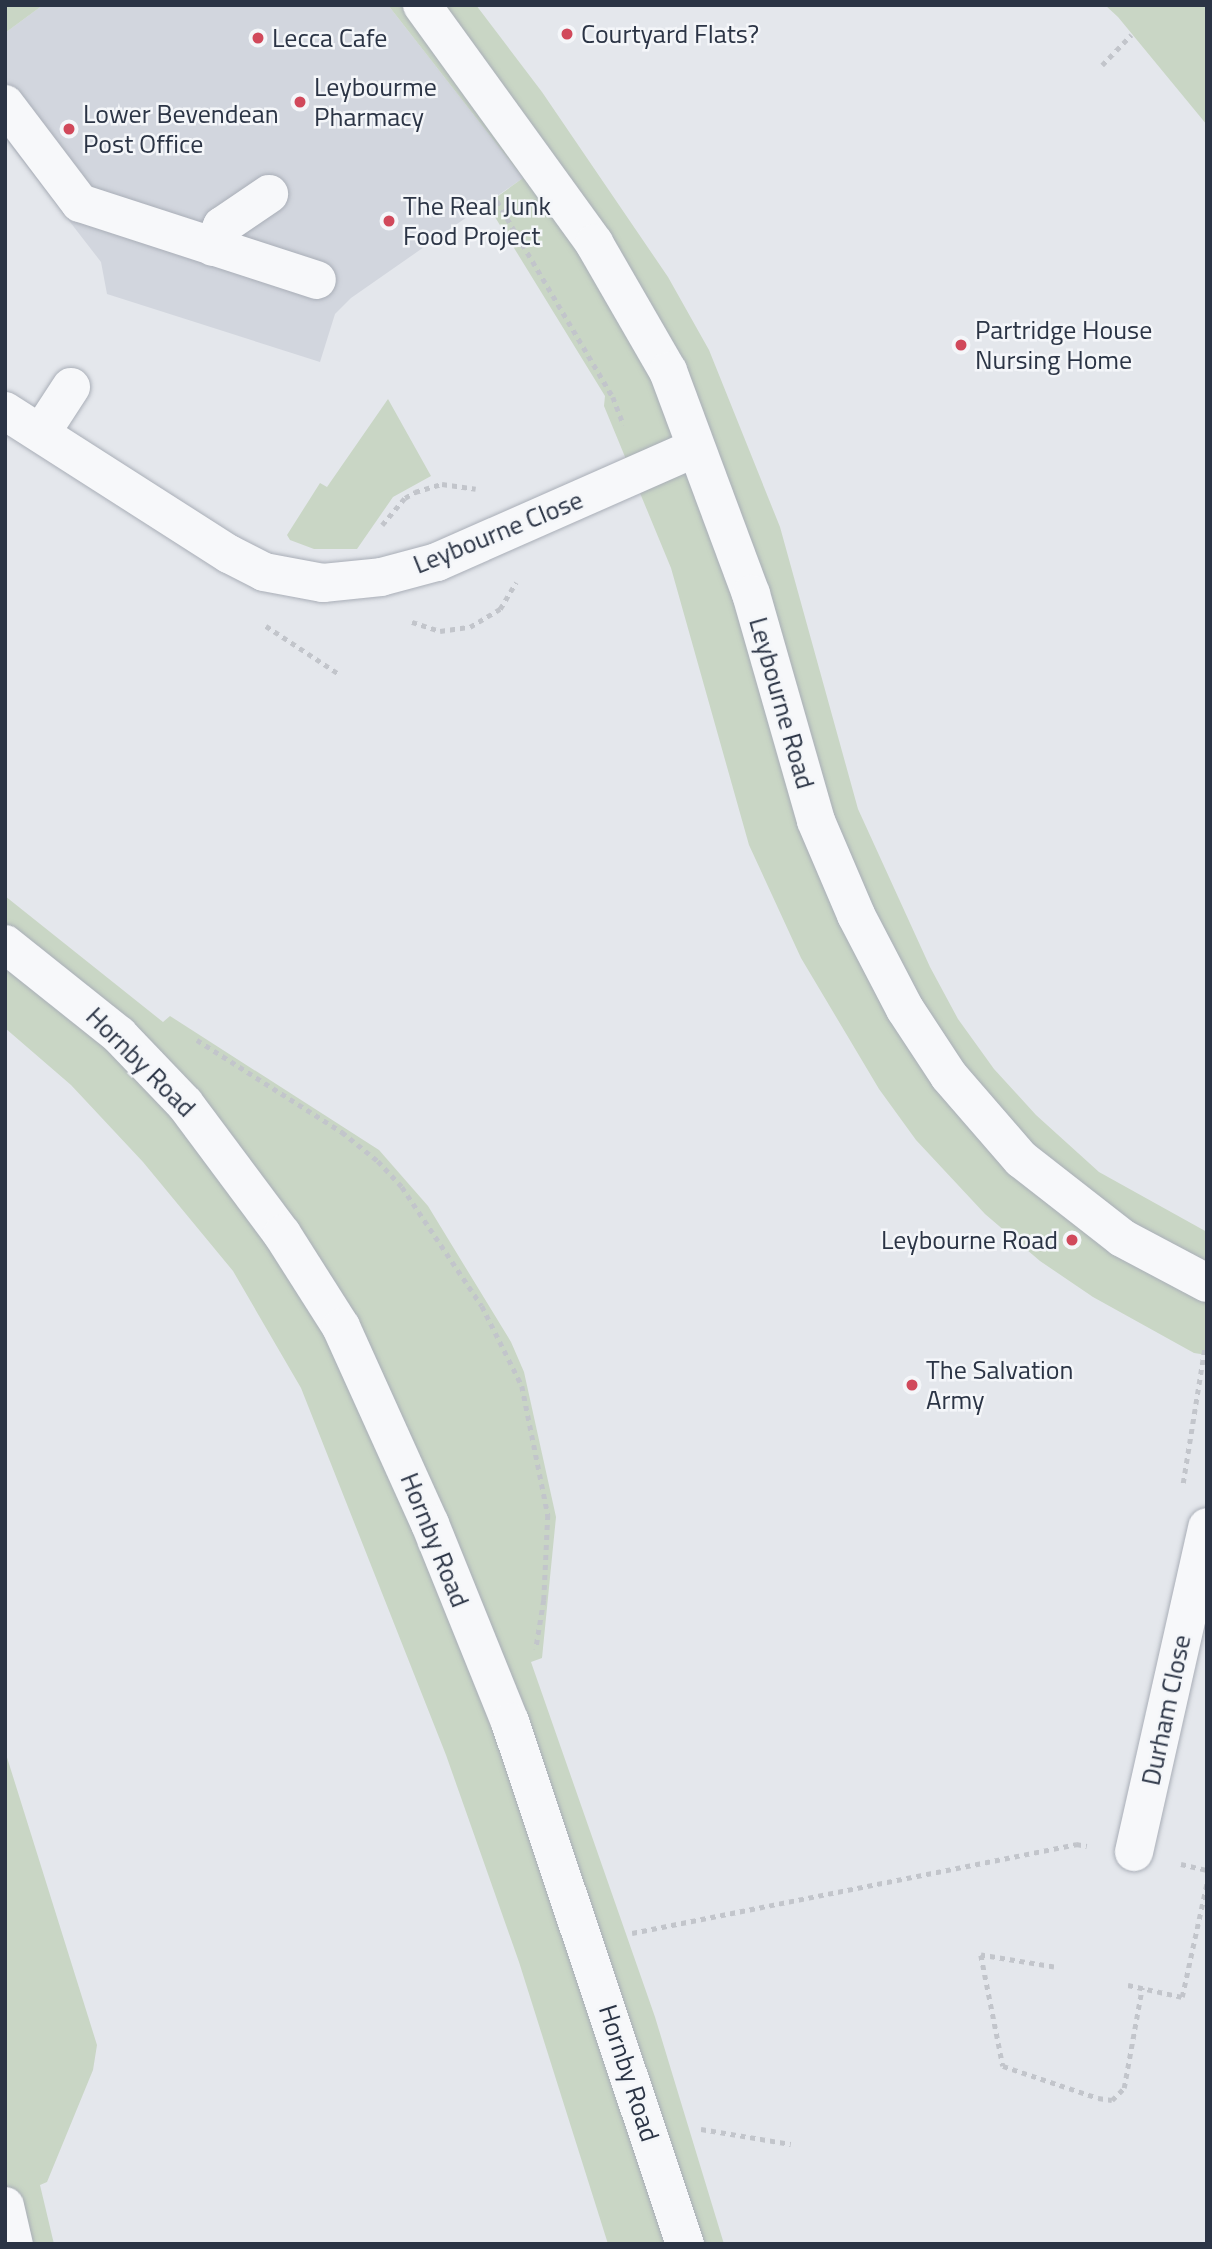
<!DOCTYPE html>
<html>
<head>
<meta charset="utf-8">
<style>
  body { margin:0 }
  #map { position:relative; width:1212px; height:2249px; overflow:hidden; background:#e4e7ec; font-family:"Titillium Web",sans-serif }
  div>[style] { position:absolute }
  .built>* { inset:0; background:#d2d6de }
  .green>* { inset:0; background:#c9d6c5 }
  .path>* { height:4.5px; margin-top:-2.25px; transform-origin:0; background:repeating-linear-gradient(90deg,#c2c5cb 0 5px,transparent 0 10px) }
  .roads { filter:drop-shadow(0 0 2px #a9aeb7) drop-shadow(0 0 2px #a9aeb7) }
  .minor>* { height:38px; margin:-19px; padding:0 19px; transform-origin:19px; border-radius:19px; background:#f7f8fa }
  .dots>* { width:19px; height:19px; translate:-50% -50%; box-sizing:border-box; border:4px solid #f4f6f9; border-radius:50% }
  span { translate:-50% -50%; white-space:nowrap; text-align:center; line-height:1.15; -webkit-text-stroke:5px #f4f6f9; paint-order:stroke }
  .poi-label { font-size:26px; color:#2b3445 }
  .left { translate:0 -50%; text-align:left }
  .right { translate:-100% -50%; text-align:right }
  .street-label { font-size:26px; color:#2b3445 }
  .frame { position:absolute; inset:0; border:7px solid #2b3445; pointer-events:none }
</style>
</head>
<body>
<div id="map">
  <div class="built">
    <i style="clip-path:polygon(43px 5px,388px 5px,523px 178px,351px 298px,335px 314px,320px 362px,107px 294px,101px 262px,5px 138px,5px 33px)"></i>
  </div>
  <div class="green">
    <i style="clip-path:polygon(5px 5px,43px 5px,5px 33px)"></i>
    <i style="clip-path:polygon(388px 5px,476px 5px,542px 92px,668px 277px,709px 350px,780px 527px,858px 809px,930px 967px,958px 1019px,994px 1069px,1036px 1115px,1099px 1172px,1207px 1232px,1207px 1355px,1194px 1353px,1093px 1297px,1040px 1261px,985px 1214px,916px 1140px,879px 1089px,801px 958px,749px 845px,671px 568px,604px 406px,605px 396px,487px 204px,523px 178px)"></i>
    <i style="clip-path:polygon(1105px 5px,1207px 5px,1207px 125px,1118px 17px)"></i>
    <i style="clip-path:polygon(388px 399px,431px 476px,393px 497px,357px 549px,314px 549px,290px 540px,287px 535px,320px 483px,327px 487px)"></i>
    <i style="clip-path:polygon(5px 896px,163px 1022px,170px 1016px,379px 1150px,428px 1206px,511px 1342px,524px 1372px,556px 1517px,542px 1658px,531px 1662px,655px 2017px,724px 2244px,608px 2244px,519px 1962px,446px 1755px,301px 1388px,233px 1271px,143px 1162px,71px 1085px,5px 1028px)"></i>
    <i style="clip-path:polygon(5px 1751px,97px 2045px,93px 2070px,47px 2182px,40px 2185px,54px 2244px,5px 2244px)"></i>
  </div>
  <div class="path">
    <i style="left:1102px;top:65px;width:42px;rotate:-46deg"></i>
    <i style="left:497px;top:201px;width:228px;rotate:59.4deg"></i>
    <i style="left:613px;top:397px;width:30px;rotate:69deg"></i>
    <i style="left:382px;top:525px;width:35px;rotate:-50deg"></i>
    <i style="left:405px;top:498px;width:12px;rotate:-31deg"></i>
    <i style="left:415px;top:492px;width:28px;rotate:-17deg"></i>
    <i style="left:442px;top:484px;width:34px;rotate:8deg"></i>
    <i style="left:412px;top:622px;width:29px;rotate:18deg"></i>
    <i style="left:440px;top:631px;width:30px;rotate:-8deg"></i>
    <i style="left:470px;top:627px;width:35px;rotate:-31deg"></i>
    <i style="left:500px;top:609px;width:31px;rotate:-59deg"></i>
    <i style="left:266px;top:626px;width:87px;rotate:33.3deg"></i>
    <i style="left:197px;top:1040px;width:172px;rotate:32.4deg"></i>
    <i style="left:342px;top:1132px;width:46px;rotate:38.9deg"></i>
    <i style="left:378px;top:1161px;width:35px;rotate:47deg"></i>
    <i style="left:402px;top:1187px;width:143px;rotate:56.1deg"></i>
    <i style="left:482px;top:1306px;width:89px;rotate:63.4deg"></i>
    <i style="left:522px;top:1386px;width:132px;rotate:78.6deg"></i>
    <i style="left:548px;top:1515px;width:85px;rotate:92.7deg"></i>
    <i style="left:544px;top:1600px;width:50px;rotate:99.3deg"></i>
    <i style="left:1183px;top:1483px;width:139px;rotate:-80.9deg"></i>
    <i style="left:1181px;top:1864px;width:27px;rotate:13deg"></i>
    <i style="left:632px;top:1933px;width:453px;rotate:-11.3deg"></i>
    <i style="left:1076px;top:1844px;width:11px;rotate:10deg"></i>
    <i style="left:1054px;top:1967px;width:74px;rotate:-170.7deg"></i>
    <i style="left:981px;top:1955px;width:113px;rotate:78.8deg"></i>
    <i style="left:1003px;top:2066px;width:100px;rotate:18.6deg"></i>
    <i style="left:1098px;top:2098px;width:14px;rotate:8deg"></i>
    <i style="left:1112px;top:2100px;width:17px;rotate:-45deg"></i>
    <i style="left:1124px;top:2088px;width:102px;rotate:-79.8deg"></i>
    <i style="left:1128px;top:1985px;width:55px;rotate:12.5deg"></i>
    <i style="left:1182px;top:1997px;width:118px;rotate:-77.7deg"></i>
    <i style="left:701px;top:2129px;width:91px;rotate:9.5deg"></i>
  </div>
  <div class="roads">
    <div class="minor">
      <i style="left:422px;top:5px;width:294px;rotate:54.1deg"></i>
      <i style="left:594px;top:243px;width:148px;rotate:60deg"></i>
      <i style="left:668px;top:371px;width:238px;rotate:69.6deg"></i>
      <i style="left:751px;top:594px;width:236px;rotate:74deg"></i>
      <i style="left:816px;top:821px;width:102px;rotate:66.9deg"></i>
      <i style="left:856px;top:915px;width:106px;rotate:62.5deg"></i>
      <i style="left:905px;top:1009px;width:80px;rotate:56.7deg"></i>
      <i style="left:949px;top:1076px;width:110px;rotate:49.1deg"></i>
      <i style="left:1021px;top:1159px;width:128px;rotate:38deg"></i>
      <i style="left:1122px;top:1238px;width:96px;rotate:27.9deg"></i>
      <i style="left:5px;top:104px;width:124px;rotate:52.9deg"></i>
      <i style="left:80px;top:203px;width:249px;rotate:18deg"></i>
      <i style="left:213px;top:247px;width:23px;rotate:-67deg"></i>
      <i style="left:222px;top:226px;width:57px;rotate:-34.2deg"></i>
      <i style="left:5px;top:411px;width:266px;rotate:32.6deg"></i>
      <i style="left:229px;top:554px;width:39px;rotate:27deg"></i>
      <i style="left:264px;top:572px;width:60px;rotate:10.6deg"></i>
      <i style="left:323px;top:583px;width:58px;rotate:-5.9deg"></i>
      <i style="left:381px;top:577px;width:58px;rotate:-15deg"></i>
      <i style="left:437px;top:562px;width:282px;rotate:-23.8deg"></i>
      <i style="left:41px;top:433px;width:55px;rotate:-56.9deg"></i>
      <i style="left:5px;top:944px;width:146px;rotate:38.6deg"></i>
      <i style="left:119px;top:1035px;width:95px;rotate:46.3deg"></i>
      <i style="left:185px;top:1104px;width:162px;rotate:53.3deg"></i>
      <i style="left:282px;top:1234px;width:110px;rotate:57.6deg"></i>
      <i style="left:341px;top:1327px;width:216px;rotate:65.7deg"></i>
      <i style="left:430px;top:1524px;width:214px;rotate:68deg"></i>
      <i style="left:510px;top:1722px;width:551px;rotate:71.47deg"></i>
      <i style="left:1134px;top:1852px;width:333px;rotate:-77.3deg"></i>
      <i style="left:5px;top:2206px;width:39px;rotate:77deg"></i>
    </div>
  </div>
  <div class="dots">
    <i style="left:567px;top:34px;background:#d1495b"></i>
    <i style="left:258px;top:38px;background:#d1495b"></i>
    <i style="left:300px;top:102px;background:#d1495b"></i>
    <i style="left:69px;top:129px;background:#d1495b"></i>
    <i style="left:389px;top:221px;background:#d1495b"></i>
    <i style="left:961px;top:345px;background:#d1495b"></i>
    <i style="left:1072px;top:1240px;background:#d1495b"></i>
    <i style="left:912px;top:1385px;background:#d1495b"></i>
  </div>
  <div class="poi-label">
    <span class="left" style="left:581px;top:34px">Courtyard Flats?</span>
    <span class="left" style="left:272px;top:38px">Lecca Cafe</span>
    <span class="left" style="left:314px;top:102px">Leybourme<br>Pharmacy</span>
    <span class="left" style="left:83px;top:129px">Lower Bevendean<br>Post Office</span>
    <span class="left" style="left:403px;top:221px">The Real Junk<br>Food Project</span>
    <span class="left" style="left:975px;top:345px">Partridge House<br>Nursing Home</span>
    <span class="right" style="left:1058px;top:1240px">Leybourne Road</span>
    <span class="left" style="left:926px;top:1385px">The Salvation<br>Army</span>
  </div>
  <div class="street-label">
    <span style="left:498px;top:532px;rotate:-22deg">Leybourne Close</span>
    <span style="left:782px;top:703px;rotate:74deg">Leybourne Road</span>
    <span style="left:141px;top:1062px;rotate:45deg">Hornby Road</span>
    <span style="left:435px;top:1540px;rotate:68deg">Hornby Road</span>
    <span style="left:1166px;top:1710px;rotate:-78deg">Durham Close</span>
    <span style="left:629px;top:2073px;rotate:72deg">Hornby Road</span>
  </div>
  <div class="frame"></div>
</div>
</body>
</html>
